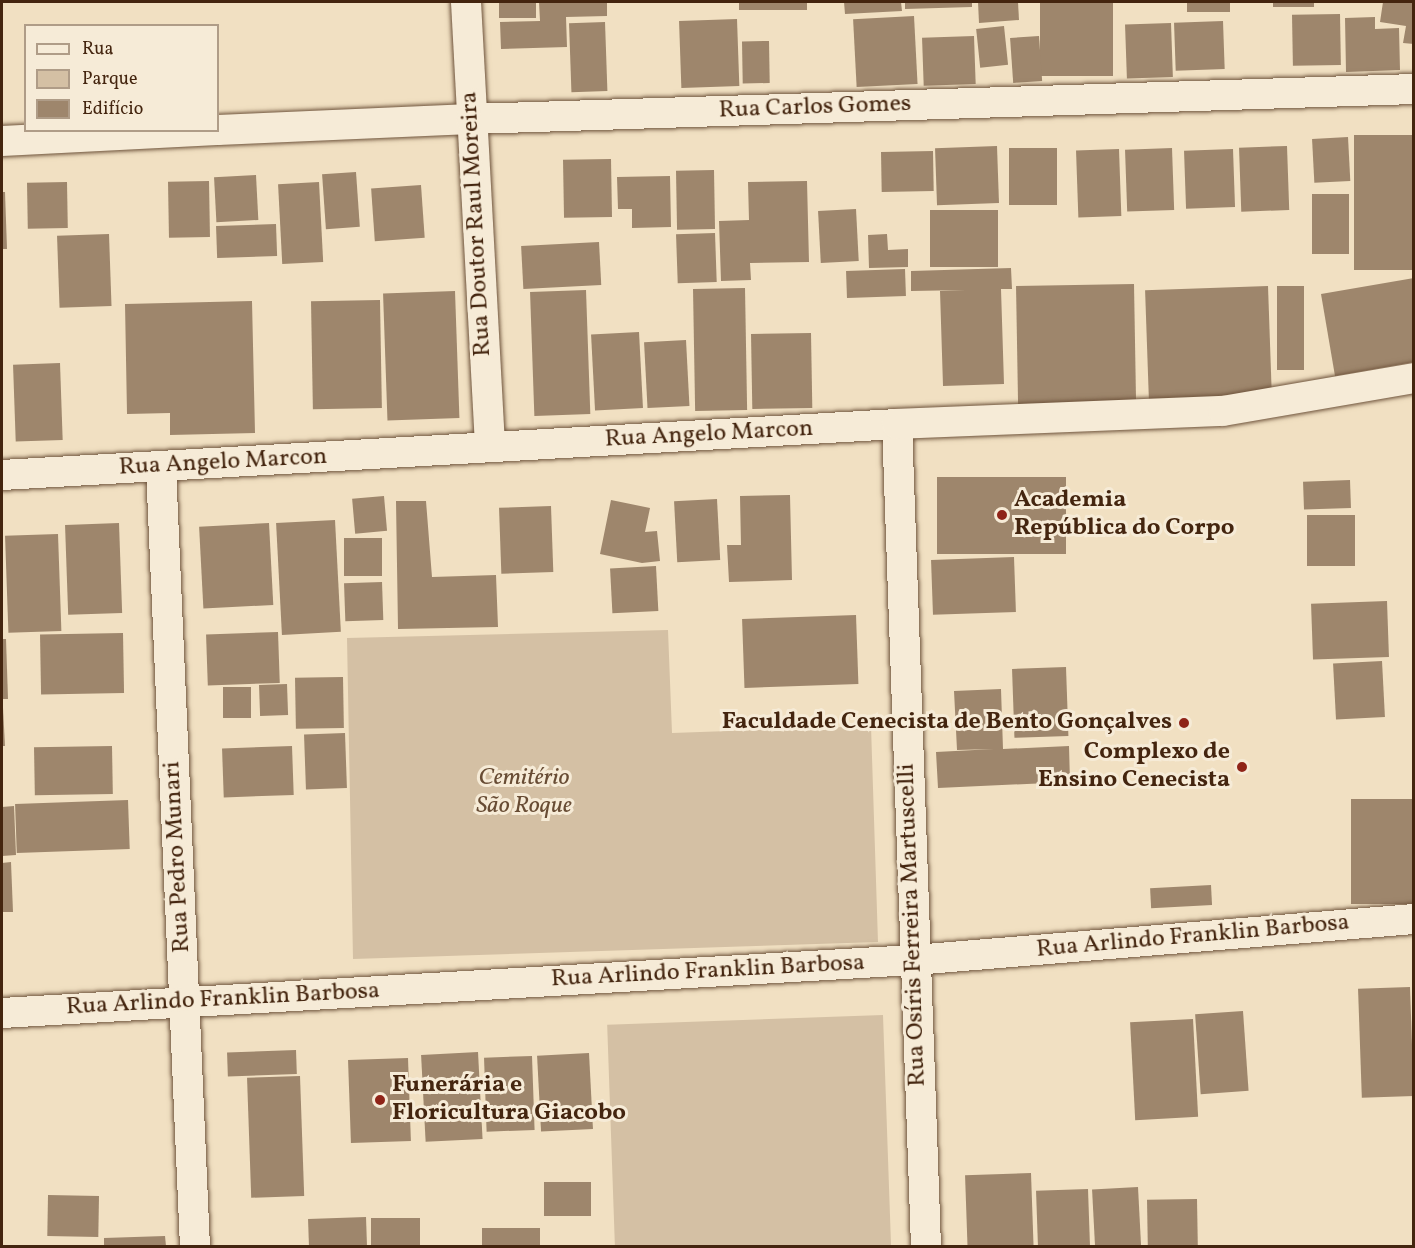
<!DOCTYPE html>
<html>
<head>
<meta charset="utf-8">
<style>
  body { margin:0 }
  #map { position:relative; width:1415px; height:1248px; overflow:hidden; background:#f1e0c2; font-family:Vollkorn,serif }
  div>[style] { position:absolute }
  .green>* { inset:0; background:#d4c0a4; transform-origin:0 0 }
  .building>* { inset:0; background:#9e866c; transform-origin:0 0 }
  .roads { filter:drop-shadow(0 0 2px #6f543c) drop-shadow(0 0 2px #6f543c) }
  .minor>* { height:30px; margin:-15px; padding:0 15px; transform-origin:15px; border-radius:15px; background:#f6ebd7 }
  .dots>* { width:16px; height:16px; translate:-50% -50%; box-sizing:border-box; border:3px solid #f6ebd7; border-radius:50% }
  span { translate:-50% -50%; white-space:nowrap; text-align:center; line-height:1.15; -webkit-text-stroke:6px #f6ebd7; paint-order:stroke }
  .street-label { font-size:24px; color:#44250f }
  .poi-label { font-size:24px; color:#44250f; font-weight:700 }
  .left { translate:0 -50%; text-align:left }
  .right { translate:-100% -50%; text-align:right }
  .park-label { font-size:24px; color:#684c34; font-style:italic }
  .frame { position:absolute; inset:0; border:3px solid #44250f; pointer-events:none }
  .legend { position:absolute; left:24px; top:24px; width:195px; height:108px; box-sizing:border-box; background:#f6ebd7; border:2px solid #af9c87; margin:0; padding:8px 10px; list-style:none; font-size:18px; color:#44250f }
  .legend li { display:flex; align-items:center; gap:12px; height:30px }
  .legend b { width:30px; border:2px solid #af9c87 }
</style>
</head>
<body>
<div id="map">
  <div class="green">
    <i style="clip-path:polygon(668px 630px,672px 733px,871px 726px,878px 942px,353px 959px,347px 638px)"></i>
    <i style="left:883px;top:1015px;width:231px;height:276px;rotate:88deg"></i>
  </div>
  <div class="building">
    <i style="left:499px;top:2px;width:37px;height:16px"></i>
    <i style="clip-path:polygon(539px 2px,607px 2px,607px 16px,566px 17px,567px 47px,501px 49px,500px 22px,540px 21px)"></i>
    <i style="left:739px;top:2px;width:68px;height:8px"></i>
    <i style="clip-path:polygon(844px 2px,901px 2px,902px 11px,845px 14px)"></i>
    <i style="clip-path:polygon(905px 2px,972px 2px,972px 7px,905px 9px)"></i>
    <i style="clip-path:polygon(978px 2px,1018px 2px,1019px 20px,979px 23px)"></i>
    <i style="left:1040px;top:2px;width:73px;height:74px"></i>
    <i style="left:1187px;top:2px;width:43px;height:10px"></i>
    <i style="left:1273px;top:2px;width:41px;height:5px"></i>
    <i style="clip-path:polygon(1383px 2px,1414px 2px,1414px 44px,1403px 43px,1406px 26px,1380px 22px)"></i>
    <i style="left:1340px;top:14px;width:51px;height:48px;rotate:89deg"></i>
    <i style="left:914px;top:16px;width:68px;height:61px;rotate:87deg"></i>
    <i style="clip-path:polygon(1375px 17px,1375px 29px,1399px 28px,1400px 70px,1346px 72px,1345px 18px)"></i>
    <i style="left:737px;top:19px;width:67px;height:58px;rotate:88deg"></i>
    <i style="left:1223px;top:21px;width:48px;height:49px;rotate:88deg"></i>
    <i style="left:605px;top:22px;width:69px;height:36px;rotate:88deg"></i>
    <i style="left:1171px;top:23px;width:54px;height:46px;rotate:88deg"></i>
    <i style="left:1004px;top:26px;width:39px;height:28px;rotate:84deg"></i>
    <i style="left:974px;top:36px;width:48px;height:52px;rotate:88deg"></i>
    <i style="left:1039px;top:36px;width:45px;height:29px;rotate:86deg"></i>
    <i style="left:769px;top:41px;width:42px;height:27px;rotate:89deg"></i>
    <i style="left:1414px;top:135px;width:135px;height:60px;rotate:90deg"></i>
    <i style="left:1348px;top:137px;width:44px;height:36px;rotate:87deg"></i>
    <i style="left:997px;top:146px;width:57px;height:62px;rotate:88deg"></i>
    <i style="left:1287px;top:146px;width:64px;height:48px;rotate:88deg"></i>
    <i style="left:1009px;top:148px;width:48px;height:57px"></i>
    <i style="left:1172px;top:148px;width:62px;height:47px;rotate:88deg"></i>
    <i style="left:1119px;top:149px;width:67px;height:43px;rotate:88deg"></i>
    <i style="left:1233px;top:149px;width:58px;height:49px;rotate:88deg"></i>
    <i style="left:933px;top:151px;width:40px;height:52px;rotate:89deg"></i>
    <i style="left:611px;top:159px;width:58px;height:48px;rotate:89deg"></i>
    <i style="left:714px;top:170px;width:59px;height:38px;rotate:89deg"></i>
    <i style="left:356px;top:172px;width:55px;height:34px;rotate:86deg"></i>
    <i style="left:256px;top:175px;width:45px;height:42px;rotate:87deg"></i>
    <i style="clip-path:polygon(670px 176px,671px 227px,632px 228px,632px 209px,618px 209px,617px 177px)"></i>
    <i style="left:209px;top:181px;width:56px;height:41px;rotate:89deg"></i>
    <i style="clip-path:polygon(807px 181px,809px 262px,750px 263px,751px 280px,721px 281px,719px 221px,749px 220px,748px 182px)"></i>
    <i style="left:67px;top:182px;width:46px;height:40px;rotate:89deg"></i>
    <i style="left:319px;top:182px;width:80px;height:41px;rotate:87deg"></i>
    <i style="left:421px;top:185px;width:53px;height:50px;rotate:86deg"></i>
    <i style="clip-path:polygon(2px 192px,5px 192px,7px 249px,2px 249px)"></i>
    <i style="left:1312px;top:194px;width:37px;height:60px"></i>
    <i style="left:856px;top:209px;width:52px;height:38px;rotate:87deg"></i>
    <i style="left:930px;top:210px;width:68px;height:57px"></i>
    <i style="left:276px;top:224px;width:32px;height:60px;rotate:88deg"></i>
    <i style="left:715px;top:233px;width:49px;height:39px;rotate:88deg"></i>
    <i style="left:109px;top:234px;width:72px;height:52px;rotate:88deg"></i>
    <i style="clip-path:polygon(887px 234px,888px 250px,908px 249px,908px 267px,869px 268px,868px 235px)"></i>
    <i style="left:599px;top:242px;width:43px;height:78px;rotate:87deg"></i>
    <i style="clip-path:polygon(1011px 268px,1012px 289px,1001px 289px,1004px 384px,943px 386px,940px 291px,966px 290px,911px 291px,911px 271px)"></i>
    <i style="left:905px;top:269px;width:27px;height:59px;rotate:88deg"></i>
    <i style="clip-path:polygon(1414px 278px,1414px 362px,1335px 376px,1321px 294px)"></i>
    <i style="left:1134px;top:284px;width:118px;height:118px;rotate:89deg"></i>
    <i style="left:1268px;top:286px;width:112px;height:123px;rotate:88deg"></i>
    <i style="left:1277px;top:286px;width:27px;height:84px"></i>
    <i style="left:745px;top:288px;width:122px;height:52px;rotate:89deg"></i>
    <i style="left:586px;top:290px;width:124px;height:56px;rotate:88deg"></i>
    <i style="left:455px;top:291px;width:127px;height:72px;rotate:88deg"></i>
    <i style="left:380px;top:300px;width:108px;height:69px;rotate:89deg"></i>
    <i style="clip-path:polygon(252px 301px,255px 433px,170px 435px,170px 413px,127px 414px,125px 304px)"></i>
    <i style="left:639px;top:332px;width:76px;height:48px;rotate:87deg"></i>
    <i style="left:811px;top:333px;width:75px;height:60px;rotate:89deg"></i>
    <i style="left:686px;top:340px;width:66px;height:42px;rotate:87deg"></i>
    <i style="left:60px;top:363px;width:77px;height:47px;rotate:88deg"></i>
    <i style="left:937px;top:477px;width:129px;height:77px"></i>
    <i style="left:1350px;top:480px;width:28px;height:47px;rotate:88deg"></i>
    <i style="clip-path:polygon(790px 495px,792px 580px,729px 582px,727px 545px,741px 545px,740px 496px)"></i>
    <i style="left:384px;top:496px;width:35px;height:32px;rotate:85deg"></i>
    <i style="left:717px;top:499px;width:61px;height:43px;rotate:87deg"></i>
    <i style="clip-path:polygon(611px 500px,650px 508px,645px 532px,657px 531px,660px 561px,642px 563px,600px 554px)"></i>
    <i style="clip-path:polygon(396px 501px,426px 501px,432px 577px,496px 575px,498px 627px,398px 629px)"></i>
    <i style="left:551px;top:506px;width:66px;height:52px;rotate:88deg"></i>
    <i style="left:1307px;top:515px;width:48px;height:51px"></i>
    <i style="left:335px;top:520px;width:112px;height:59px;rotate:87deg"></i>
    <i style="left:119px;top:523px;width:90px;height:54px;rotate:88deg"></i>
    <i style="left:269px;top:523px;width:82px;height:70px;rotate:87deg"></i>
    <i style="left:58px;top:534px;width:97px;height:53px;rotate:88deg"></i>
    <i style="left:344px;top:538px;width:38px;height:38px"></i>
    <i style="left:1014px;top:557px;width:55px;height:83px;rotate:88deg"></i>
    <i style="left:656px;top:566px;width:45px;height:46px;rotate:87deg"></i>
    <i style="left:382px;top:582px;width:38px;height:38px;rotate:88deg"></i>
    <i style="left:1387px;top:601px;width:56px;height:76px;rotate:88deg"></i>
    <i style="left:856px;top:615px;width:69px;height:114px;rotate:88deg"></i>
    <i style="left:278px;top:632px;width:51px;height:72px;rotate:88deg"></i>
    <i style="left:123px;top:633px;width:60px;height:83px;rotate:89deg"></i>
    <i style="clip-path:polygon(2px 639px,6px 639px,8px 699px,2px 699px)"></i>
    <i style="left:1382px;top:661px;width:56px;height:49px;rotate:87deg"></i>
    <i style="left:1066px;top:667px;width:69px;height:54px;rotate:88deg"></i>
    <i style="left:343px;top:677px;width:51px;height:48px;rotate:89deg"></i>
    <i style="left:287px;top:684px;width:31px;height:28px;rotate:88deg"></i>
    <i style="left:251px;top:687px;width:31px;height:28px;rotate:90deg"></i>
    <i style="clip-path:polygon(1001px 689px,1003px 749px,1069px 746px,1070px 782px,938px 788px,936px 752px,994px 749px,957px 750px,954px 691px)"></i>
    <i style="clip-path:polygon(2px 708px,3px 708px,5px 746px,2px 746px)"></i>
    <i style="left:345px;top:733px;width:55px;height:41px;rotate:88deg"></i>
    <i style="left:112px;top:746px;width:48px;height:78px;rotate:89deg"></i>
    <i style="left:292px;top:746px;width:49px;height:70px;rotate:88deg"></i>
    <i style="left:1414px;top:799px;width:105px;height:63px;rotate:90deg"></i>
    <i style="left:128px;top:800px;width:49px;height:113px;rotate:88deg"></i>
    <i style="clip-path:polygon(14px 806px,16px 855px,2px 856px,2px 807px)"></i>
    <i style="clip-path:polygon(11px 862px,13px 912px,2px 912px,2px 863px)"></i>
    <i style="left:1211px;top:885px;width:20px;height:61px;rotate:87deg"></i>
    <i style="left:1410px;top:987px;width:109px;height:52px;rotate:88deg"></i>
    <i style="left:1243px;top:1011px;width:80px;height:48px;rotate:86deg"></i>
    <i style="left:1193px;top:1019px;width:98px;height:63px;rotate:87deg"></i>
    <i style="left:296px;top:1050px;width:24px;height:69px;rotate:88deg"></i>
    <i style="left:478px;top:1052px;width:87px;height:57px;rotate:87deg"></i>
    <i style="left:589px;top:1053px;width:76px;height:52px;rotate:87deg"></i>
    <i style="left:532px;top:1056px;width:74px;height:48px;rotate:88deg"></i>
    <i style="left:408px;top:1058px;width:83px;height:60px;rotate:88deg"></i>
    <i style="left:300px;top:1076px;width:120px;height:53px;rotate:88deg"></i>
    <i style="left:1031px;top:1173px;width:73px;height:66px;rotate:88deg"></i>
    <i style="left:544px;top:1182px;width:47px;height:34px"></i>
    <i style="left:1138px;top:1187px;width:59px;height:46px;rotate:87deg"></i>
    <i style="left:1088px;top:1189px;width:57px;height:52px;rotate:88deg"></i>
    <i style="left:99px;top:1196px;width:41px;height:51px;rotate:91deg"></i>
    <i style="left:1197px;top:1199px;width:47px;height:50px;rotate:89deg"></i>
    <i style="left:366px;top:1217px;width:29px;height:58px;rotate:88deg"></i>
    <i style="left:420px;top:1218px;width:28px;height:49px;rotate:90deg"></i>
    <i style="left:540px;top:1228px;width:18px;height:58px;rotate:90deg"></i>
    <i style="clip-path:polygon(165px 1236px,166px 1246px,104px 1246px,104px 1238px)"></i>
  </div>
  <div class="roads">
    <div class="minor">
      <i style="left:466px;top:2px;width:445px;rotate:86.9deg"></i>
      <i style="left:218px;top:130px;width:253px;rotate:-2.5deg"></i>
      <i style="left:471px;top:119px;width:943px;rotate:-1.82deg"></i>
      <i style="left:2px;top:141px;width:215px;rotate:-2.9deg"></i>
      <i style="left:897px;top:424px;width:823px;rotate:87.98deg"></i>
      <i style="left:161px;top:468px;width:779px;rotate:87.5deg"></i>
      <i style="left:2px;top:475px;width:896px;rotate:-3.26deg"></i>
      <i style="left:897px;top:424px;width:326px;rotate:-2.3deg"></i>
      <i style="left:1223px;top:411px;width:194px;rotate:-9.8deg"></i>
      <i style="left:2px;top:1013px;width:914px;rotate:-3.33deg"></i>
      <i style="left:914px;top:960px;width:502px;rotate:-4.69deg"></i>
    </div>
  </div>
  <div class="dots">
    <i style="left:1002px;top:515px;background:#8f2418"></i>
    <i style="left:1184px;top:723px;background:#8f2418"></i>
    <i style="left:1242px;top:767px;background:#8f2418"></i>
    <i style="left:380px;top:1100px;background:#8f2418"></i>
  </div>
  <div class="street-label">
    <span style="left:815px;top:108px;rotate:-2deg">Rua Carlos Gomes</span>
    <span style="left:477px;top:224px;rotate:-93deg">Rua Doutor Raul Moreira</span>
    <span style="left:709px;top:435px;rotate:-3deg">Rua Angelo Marcon</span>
    <span style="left:223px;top:463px;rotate:-3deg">Rua Angelo Marcon</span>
    <span style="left:178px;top:857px;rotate:-93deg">Rua Pedro Munari</span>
    <span style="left:913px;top:925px;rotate:-92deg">Rua Osíris Ferreira Martuscelli</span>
    <span style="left:1193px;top:937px;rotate:-5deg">Rua Arlindo Franklin Barbosa</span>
    <span style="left:708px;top:972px;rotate:-3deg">Rua Arlindo Franklin Barbosa</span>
    <span style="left:223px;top:1000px;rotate:-3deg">Rua Arlindo Franklin Barbosa</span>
  </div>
  <div class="poi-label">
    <span class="left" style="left:1014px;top:515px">Academia<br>República do Corpo</span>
    <span class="right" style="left:1172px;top:723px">Faculdade Cenecista de Bento Gonçalves</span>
    <span class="right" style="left:1230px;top:767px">Complexo de<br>Ensino Cenecista</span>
    <span class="left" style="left:392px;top:1100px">Funerária e<br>Floricultura Giacobo</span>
  </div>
  <div class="park-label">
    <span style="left:524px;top:793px">Cemitério<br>São Roque</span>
  </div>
  <div class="frame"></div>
  <ul class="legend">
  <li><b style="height:8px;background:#f6ebd7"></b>Rua</li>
  <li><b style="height:16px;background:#d4c0a4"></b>Parque</li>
  <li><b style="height:16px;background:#9e866c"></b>Edifício</li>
  </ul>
</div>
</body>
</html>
